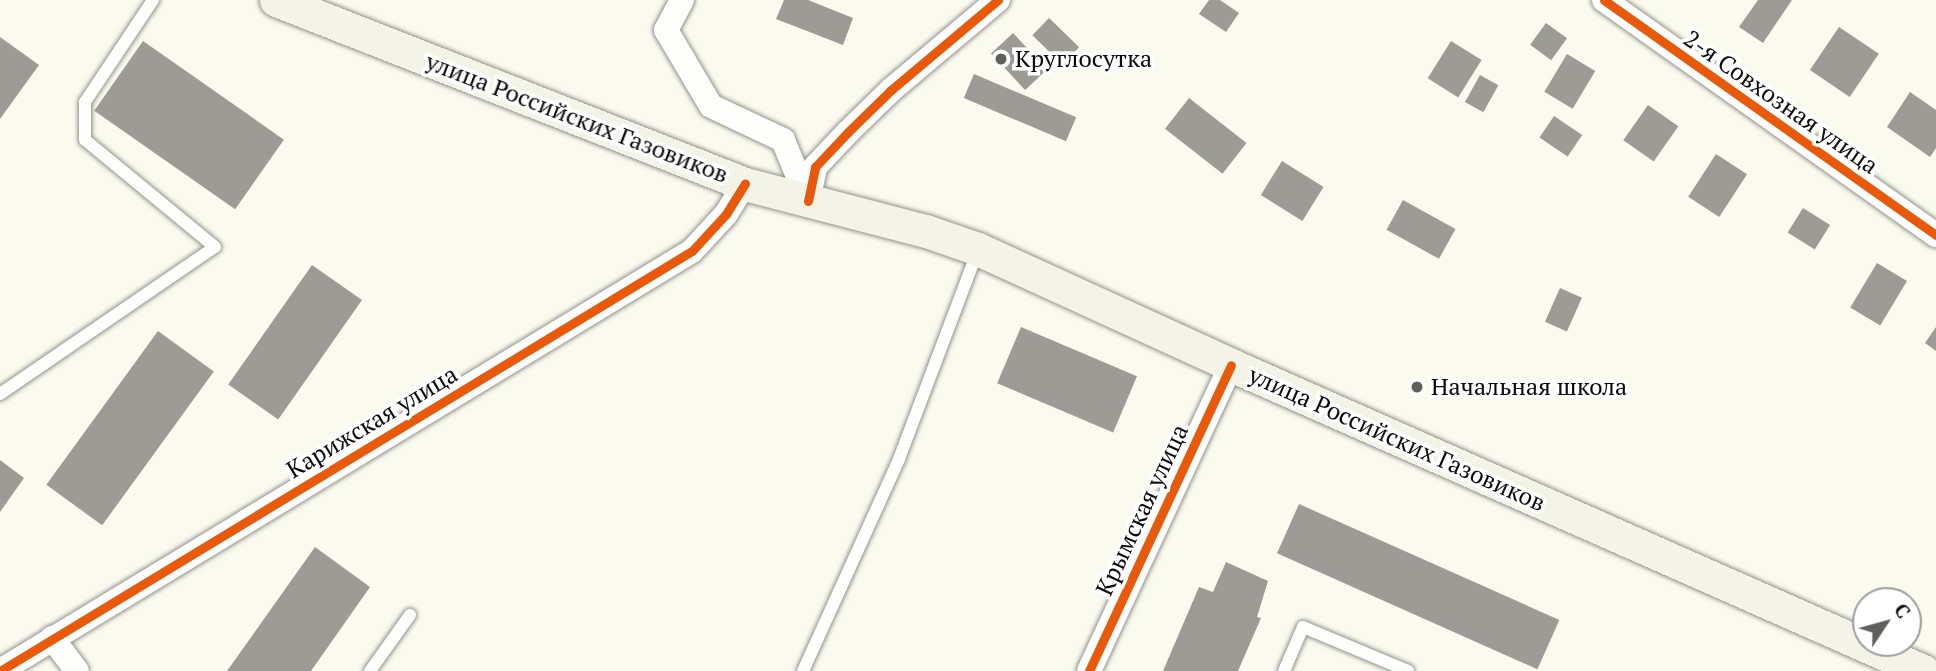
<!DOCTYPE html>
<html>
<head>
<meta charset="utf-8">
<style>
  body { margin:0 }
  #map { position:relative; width:1936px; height:671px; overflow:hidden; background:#fafaef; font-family:"PT Serif",serif }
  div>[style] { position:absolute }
  .building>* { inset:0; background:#9c9b95; transform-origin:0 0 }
  .roads { filter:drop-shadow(0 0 2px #93938e) drop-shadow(0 0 2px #93938e) }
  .service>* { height:12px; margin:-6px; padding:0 6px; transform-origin:6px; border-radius:6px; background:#fefefd }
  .minor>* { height:24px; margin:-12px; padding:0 12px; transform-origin:12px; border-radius:12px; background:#fefefd }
  .secondary>* { height:33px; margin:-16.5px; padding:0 16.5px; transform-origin:16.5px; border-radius:16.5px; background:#f3f4e7 }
  .cycleway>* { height:9px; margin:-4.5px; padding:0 4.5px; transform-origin:4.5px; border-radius:4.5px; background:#e8590c }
  .dots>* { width:19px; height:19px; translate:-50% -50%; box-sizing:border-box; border:4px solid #fff; border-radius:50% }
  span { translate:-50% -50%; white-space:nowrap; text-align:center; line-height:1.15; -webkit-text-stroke:7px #fff; paint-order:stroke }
  .poi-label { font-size:24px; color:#0b0b0b }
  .left { translate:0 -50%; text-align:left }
  .street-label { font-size:24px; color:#0b0b0b }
  .north { position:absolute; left:1852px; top:587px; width:70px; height:70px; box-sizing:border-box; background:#fff; border:2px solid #9d9d9d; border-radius:50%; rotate:54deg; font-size:19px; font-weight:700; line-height:28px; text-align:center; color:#0b0b0b }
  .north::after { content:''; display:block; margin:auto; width:24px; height:32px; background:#5f5f5b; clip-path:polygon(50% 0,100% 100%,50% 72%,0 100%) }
</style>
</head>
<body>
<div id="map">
  <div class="building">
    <i style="clip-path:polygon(784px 0,808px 0,853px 18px,843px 45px,776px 19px)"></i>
    <i style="clip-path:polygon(1209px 0,1220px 0,1239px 13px,1226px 32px,1199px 14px)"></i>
    <i style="clip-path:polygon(1758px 0,1792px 0,1763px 43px,1739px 27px)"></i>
    <i style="left:1049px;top:18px;width:42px;height:24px;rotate:44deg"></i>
    <i style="left:1546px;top:23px;width:26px;height:27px;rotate:36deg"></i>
    <i style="left:1839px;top:27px;width:48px;height:52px;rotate:34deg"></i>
    <i style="left:1013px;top:33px;width:50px;height:30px;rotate:47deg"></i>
    <i style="clip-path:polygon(0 37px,39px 65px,0 119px)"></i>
    <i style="left:143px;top:41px;width:172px;height:85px;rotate:35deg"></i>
    <i style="left:1451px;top:41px;width:36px;height:44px;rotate:32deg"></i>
    <i style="left:1567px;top:54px;width:33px;height:44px;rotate:31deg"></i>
    <i style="left:974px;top:74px;width:111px;height:26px;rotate:23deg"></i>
    <i style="left:1480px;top:75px;width:21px;height:31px;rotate:29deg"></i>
    <i style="clip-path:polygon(1910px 92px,1936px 110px,1936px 148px,1930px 157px,1887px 127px)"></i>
    <i style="left:1189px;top:98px;width:73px;height:39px;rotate:38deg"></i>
    <i style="left:1648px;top:105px;width:37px;height:43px;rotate:35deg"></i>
    <i style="left:1554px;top:116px;width:34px;height:26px;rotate:34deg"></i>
    <i style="left:1716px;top:154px;width:37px;height:51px;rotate:33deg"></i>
    <i style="left:1282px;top:161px;width:49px;height:40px;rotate:32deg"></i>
    <i style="left:1403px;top:200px;width:60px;height:34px;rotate:29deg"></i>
    <i style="left:1803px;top:208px;width:32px;height:29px;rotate:32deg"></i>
    <i style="left:1877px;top:263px;width:35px;height:52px;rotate:31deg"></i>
    <i style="left:312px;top:265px;width:61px;height:146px;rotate:35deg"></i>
    <i style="left:1560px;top:288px;width:24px;height:37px;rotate:24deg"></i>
    <i style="left:1021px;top:327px;width:126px;height:61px;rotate:23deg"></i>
    <i style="clip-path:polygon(1936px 327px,1936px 351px,1925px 343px)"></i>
    <i style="left:158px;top:331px;width:69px;height:190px;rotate:36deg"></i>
    <i style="clip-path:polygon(0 460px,24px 478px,0 512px)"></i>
    <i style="left:1299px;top:504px;width:285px;height:54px;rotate:24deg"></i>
    <i style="clip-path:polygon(315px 547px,370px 587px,311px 671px,227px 671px)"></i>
    <i style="clip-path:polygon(1226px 562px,1268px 581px,1257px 617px,1261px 618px,1238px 671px,1163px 671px,1199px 587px,1213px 592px)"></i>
  </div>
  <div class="roads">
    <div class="service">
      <i style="left:0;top:394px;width:260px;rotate:-34.4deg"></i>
      <i style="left:215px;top:247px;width:168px;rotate:-140.5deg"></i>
      <i style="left:85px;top:140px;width:38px;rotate:-90deg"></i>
      <i style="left:85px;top:102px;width:123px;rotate:-56.3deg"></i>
      <i style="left:370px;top:671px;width:69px;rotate:-54.5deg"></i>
      <i style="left:803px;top:671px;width:233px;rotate:-65.6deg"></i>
      <i style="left:899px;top:459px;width:223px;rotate:-69.3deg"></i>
      <i style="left:1284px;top:671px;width:48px;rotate:-66.6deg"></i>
      <i style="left:1303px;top:627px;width:114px;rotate:22.7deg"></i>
    </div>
    <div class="minor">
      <i style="left:682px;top:0;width:34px;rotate:118deg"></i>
      <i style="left:666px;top:30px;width:88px;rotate:59.4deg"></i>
      <i style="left:711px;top:106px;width:80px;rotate:25.3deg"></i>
      <i style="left:783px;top:140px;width:66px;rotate:67.7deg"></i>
      <i style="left:1604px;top:0;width:407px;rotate:35.3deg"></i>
      <i style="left:808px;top:201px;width:35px;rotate:-78deg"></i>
      <i style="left:815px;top:167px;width:48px;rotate:-46.7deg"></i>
      <i style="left:848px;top:132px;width:60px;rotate:-44.3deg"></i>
      <i style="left:891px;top:90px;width:140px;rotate:-40.1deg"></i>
      <i style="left:52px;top:638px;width:41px;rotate:52.9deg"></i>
      <i style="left:0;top:671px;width:809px;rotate:-31.26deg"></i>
      <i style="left:692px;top:251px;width:50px;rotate:-47.4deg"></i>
      <i style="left:726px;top:214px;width:36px;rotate:-58deg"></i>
      <i style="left:1089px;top:671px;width:337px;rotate:-65.1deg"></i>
    </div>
    <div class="secondary">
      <i style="left:276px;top:0;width:504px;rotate:21.42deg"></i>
      <i style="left:745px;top:184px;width:187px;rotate:14.6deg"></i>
      <i style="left:926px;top:231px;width:55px;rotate:19.1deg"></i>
      <i style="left:978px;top:249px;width:278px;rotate:24.6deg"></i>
      <i style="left:1231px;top:365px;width:757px;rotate:23.85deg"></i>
    </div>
  </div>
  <div class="cycleway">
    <i style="left:1604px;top:0;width:407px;rotate:35.3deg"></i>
    <i style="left:808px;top:201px;width:35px;rotate:-78deg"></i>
    <i style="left:815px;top:167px;width:48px;rotate:-46.7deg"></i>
    <i style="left:848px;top:132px;width:60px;rotate:-44.3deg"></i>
    <i style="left:891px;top:90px;width:140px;rotate:-40.1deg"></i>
    <i style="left:0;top:671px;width:809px;rotate:-31.26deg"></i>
    <i style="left:692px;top:251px;width:50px;rotate:-47.4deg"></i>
    <i style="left:726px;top:214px;width:36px;rotate:-58deg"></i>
    <i style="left:1089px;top:671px;width:337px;rotate:-65.1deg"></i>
  </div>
  <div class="dots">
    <i style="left:1001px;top:59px;background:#5f5f5b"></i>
    <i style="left:1417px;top:387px;background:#5f5f5b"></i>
  </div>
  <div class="poi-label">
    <span class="left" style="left:1015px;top:59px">Круглосутка</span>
    <span class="left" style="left:1431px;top:387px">Начальная школа</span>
  </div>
  <div class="street-label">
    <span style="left:1781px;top:102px;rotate:35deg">2-я Совхозная улица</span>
    <span style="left:577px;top:118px;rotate:21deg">улица Российских Газовиков</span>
    <span style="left:372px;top:422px;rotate:-31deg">Карижская улица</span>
    <span style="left:1397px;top:439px;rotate:24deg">улица Российских Газовиков</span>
    <span style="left:1142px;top:510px;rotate:-65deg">Крымская улица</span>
  </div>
  <div class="north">С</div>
</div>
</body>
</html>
